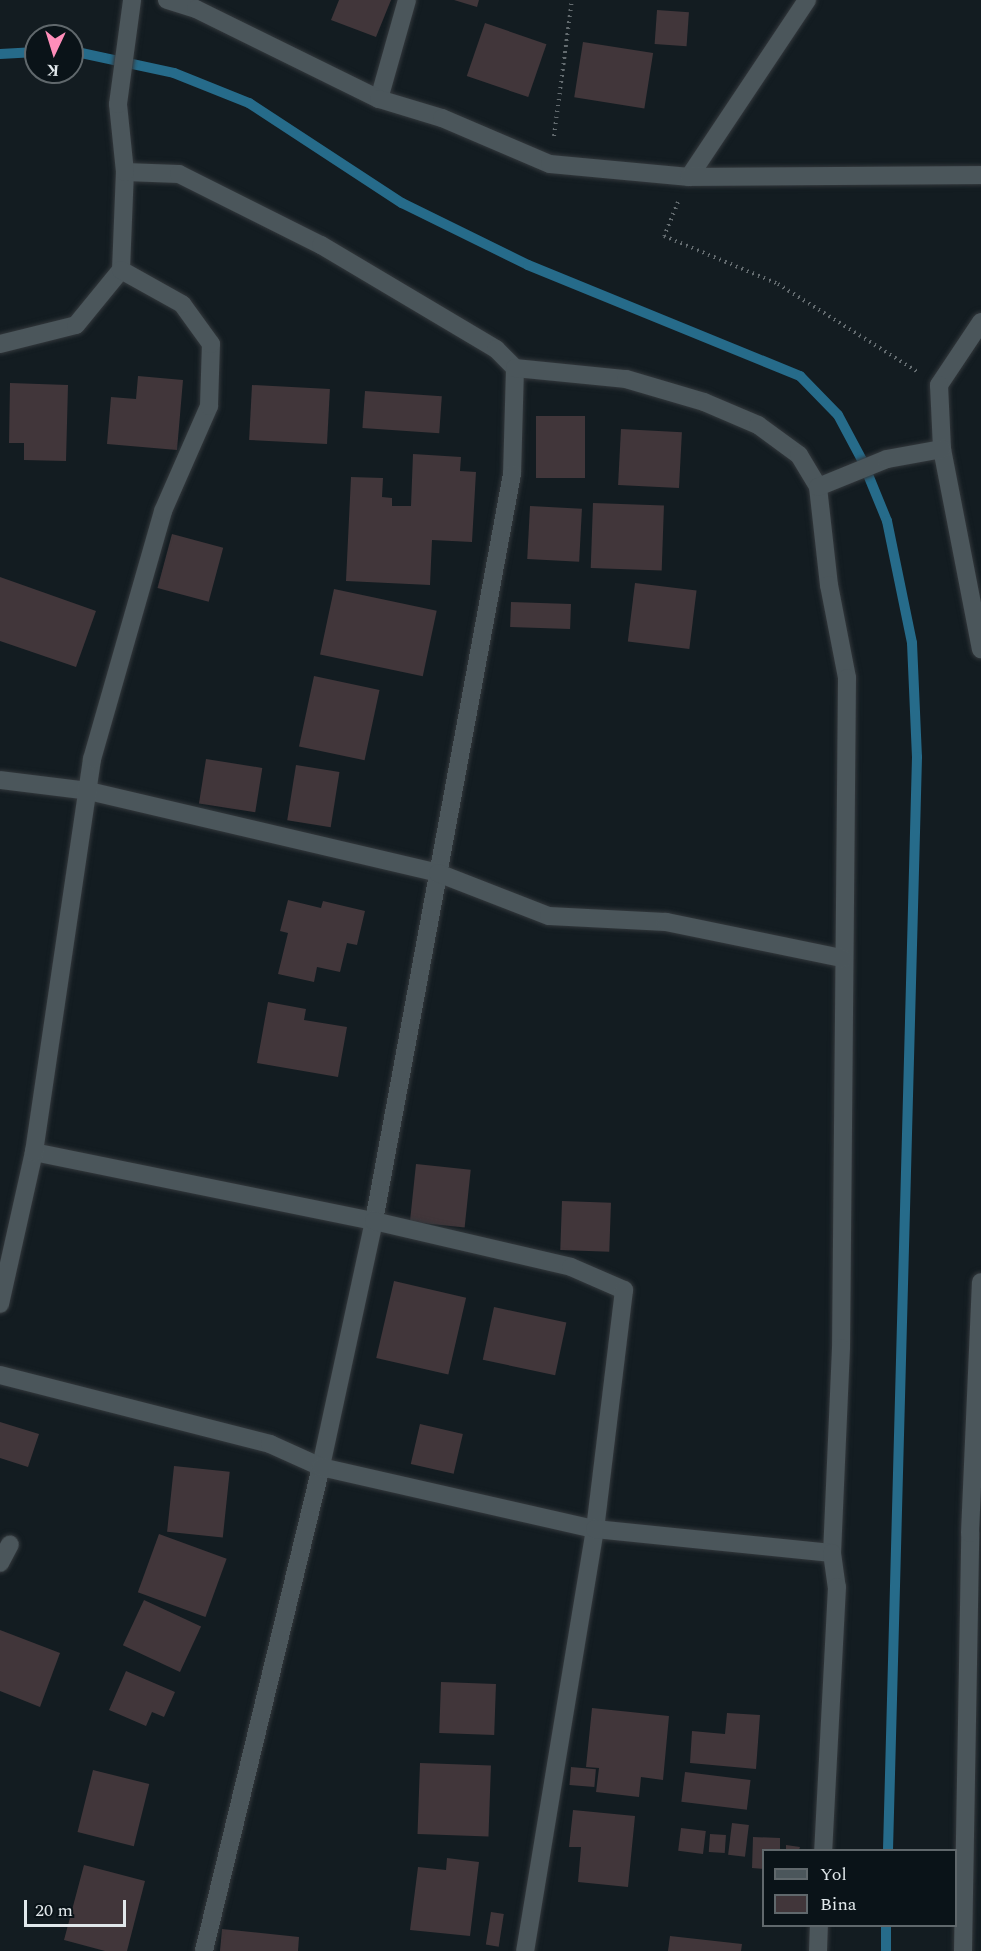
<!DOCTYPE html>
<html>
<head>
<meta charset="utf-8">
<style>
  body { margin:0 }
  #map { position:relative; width:981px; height:1951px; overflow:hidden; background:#131c21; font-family:Spectral,serif }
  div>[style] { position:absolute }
  .stream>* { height:10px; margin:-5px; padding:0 5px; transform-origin:5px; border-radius:5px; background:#266b8a }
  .building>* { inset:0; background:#41363a; transform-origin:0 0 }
  .path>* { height:4px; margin-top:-2px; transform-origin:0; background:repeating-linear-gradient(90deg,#646c70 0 1.5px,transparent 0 6px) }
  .roads { filter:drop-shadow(0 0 2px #33383c) drop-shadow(0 0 2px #33383c) }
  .street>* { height:18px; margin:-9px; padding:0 9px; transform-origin:9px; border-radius:9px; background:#4b565b }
  .secondary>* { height:18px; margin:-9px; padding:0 9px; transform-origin:9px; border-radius:9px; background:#4b565b }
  span { translate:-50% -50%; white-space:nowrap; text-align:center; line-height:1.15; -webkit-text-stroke:4.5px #0a1318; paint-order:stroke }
  .legend { position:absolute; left:762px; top:1849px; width:195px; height:78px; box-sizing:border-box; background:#0a1318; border:2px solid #60686c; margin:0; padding:8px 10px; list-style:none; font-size:18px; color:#e1e8eb }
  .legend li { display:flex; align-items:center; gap:12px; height:30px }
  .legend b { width:30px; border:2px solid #60686c }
  .north { position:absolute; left:24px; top:24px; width:60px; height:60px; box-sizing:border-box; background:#0a1318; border:2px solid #60686c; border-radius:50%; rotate:184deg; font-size:16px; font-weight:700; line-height:24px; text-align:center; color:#e1e8eb }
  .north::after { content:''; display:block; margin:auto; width:21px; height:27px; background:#ff8eba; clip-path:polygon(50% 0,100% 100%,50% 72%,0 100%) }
  .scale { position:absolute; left:24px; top:1900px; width:102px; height:27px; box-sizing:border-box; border:3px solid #e1e8eb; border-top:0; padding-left:8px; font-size:18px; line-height:21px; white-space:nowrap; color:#e1e8eb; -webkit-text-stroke:4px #0a1318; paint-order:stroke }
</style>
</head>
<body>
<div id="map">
  <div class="stream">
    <i style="left:72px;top:51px;width:104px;rotate:12.2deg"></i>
    <i style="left:174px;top:73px;width:81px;rotate:21.8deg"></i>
    <i style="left:249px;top:103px;width:183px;rotate:33.2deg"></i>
    <i style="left:402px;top:203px;width:140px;rotate:26.2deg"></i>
    <i style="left:528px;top:265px;width:294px;rotate:22.2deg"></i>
    <i style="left:800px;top:376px;width:54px;rotate:45.7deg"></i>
    <i style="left:838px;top:415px;width:51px;rotate:61.9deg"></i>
    <i style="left:862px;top:460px;width:66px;rotate:67.7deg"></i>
    <i style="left:887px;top:521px;width:125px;rotate:78.4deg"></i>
    <i style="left:912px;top:643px;width:114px;rotate:87.5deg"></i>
    <i style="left:917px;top:757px;width:1093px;rotate:91.52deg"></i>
    <i style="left:0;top:54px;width:36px;rotate:-3deg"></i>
    <i style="left:886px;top:1951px;width:25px;rotate:-90deg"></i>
  </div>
  <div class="building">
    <i style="clip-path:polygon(339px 0,391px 0,376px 37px,331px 20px)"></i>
    <i style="clip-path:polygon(454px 0,479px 0,477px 7px)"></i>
    <i style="left:657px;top:10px;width:32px;height:34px;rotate:4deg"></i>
    <i style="left:485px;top:23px;width:65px;height:56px;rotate:19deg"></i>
    <i style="left:583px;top:42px;width:71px;height:56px;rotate:9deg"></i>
    <i style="clip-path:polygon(138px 376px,183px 380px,177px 450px,107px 444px,111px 397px,136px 399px)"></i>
    <i style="clip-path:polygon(10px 383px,68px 385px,66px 461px,24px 460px,24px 443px,9px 443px)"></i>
    <i style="left:252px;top:385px;width:78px;height:55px;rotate:3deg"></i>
    <i style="left:365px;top:391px;width:77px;height:37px;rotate:4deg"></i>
    <i style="left:536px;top:416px;width:49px;height:62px"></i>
    <i style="left:621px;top:429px;width:61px;height:56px;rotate:3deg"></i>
    <i style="clip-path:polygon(413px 454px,461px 457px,460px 471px,476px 472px,472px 542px,432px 540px,430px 585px,346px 581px,351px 477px,383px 478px,382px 497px,392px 498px,392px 506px,411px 506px)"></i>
    <i style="left:593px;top:503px;width:71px;height:65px;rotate:2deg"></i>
    <i style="left:530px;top:506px;width:52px;height:53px;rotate:3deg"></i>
    <i style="left:172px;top:534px;width:53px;height:56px;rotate:15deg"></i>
    <i style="clip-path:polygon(0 577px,96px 611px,76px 667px,0 641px)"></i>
    <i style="left:635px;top:583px;width:62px;height:59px;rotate:7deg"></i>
    <i style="left:334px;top:589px;width:105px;height:67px;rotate:12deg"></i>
    <i style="left:511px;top:602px;width:60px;height:25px;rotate:2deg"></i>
    <i style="left:314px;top:676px;width:67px;height:72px;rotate:12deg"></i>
    <i style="left:206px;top:759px;width:57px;height:45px;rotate:9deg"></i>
    <i style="left:296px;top:765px;width:44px;height:56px;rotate:9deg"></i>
    <i style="clip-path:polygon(288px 900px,321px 908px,323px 901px,365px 911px,357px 945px,347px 943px,340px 972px,317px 967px,314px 982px,278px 974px,288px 933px,280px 931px)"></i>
    <i style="clip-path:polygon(268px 1002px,306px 1009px,304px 1020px,347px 1027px,338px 1077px,257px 1063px)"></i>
    <i style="left:416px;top:1164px;width:55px;height:58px;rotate:6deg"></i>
    <i style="left:562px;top:1201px;width:49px;height:49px;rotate:2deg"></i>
    <i style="left:394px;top:1281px;width:74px;height:79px;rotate:13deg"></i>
    <i style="left:494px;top:1307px;width:74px;height:54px;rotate:12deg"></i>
    <i style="clip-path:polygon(0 1422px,39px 1434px,28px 1467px,0 1458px)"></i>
    <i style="left:420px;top:1424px;width:44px;height:41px;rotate:13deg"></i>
    <i style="left:174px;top:1466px;width:56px;height:66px;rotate:6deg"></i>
    <i style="left:159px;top:1534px;width:72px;height:62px;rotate:20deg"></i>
    <i style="left:144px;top:1600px;width:63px;height:50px;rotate:25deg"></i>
    <i style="clip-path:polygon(0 1630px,60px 1653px,40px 1707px,0 1691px)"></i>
    <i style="clip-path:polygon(126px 1671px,175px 1692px,164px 1717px,152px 1712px,146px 1726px,109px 1710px)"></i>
    <i style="left:441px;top:1682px;width:55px;height:51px;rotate:2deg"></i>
    <i style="clip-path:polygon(592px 1708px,669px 1716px,663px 1780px,641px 1777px,639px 1797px,596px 1792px,599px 1768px,586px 1767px)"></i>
    <i style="clip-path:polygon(727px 1713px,760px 1715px,756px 1769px,690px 1763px,692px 1731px,725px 1734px)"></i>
    <i style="left:420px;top:1763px;width:71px;height:71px;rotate:2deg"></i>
    <i style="left:571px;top:1767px;width:25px;height:18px;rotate:5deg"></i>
    <i style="left:93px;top:1770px;width:58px;height:64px;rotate:14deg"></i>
    <i style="left:685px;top:1772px;width:66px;height:30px;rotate:7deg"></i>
    <i style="clip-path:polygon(573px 1810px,635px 1816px,628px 1887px,578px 1882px,581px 1847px,569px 1847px)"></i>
    <i style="left:732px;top:1823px;width:17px;height:32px;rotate:7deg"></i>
    <i style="left:681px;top:1828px;width:25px;height:23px;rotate:7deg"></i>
    <i style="left:710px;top:1834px;width:16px;height:18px;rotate:4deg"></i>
    <i style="clip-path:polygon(753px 1837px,780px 1838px,780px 1850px,764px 1850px,764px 1869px,752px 1868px)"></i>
    <i style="clip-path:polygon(786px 1845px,800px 1847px,799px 1850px,786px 1850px)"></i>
    <i style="clip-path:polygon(447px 1858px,479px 1862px,470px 1936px,410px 1930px,418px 1867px,446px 1870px)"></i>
    <i style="clip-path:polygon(84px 1865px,145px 1881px,127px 1951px,105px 1951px,64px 1940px)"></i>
    <i style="left:491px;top:1912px;width:13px;height:33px;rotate:9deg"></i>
    <i style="clip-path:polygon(222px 1929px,299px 1937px,298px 1951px,220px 1951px)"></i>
    <i style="clip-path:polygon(670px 1936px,742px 1944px,741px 1951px,668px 1951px)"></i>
  </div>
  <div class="path">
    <i style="left:554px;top:136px;width:137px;rotate:-82.5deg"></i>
    <i style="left:678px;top:202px;width:37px;rotate:112deg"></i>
    <i style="left:664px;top:236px;width:124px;rotate:22.8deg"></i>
    <i style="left:778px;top:284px;width:165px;rotate:32.2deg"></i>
  </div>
  <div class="roads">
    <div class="street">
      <i style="left:379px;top:99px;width:103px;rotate:-74.2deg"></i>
      <i style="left:125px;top:172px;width:54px;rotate:2.1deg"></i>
      <i style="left:179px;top:174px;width:159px;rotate:26.6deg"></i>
      <i style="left:321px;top:245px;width:204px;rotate:30.7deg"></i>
      <i style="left:496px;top:349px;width:27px;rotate:45deg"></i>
      <i style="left:515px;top:368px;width:106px;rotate:91.6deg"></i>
      <i style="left:512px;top:474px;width:760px;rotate:100.47deg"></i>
      <i style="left:374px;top:1221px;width:252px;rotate:102.2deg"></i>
      <i style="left:321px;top:1467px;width:498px;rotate:103.6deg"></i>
      <i style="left:689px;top:177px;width:213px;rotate:-56.3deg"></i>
      <i style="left:981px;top:322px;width:76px;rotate:123.7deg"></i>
      <i style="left:939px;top:385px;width:64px;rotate:87.3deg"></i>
      <i style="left:942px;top:449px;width:204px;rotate:79deg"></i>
      <i style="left:0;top:344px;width:78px;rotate:-14deg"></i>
      <i style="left:76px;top:325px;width:71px;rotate:-50.7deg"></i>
      <i style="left:121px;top:270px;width:98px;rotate:-87.7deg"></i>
      <i style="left:125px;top:172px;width:68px;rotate:-95.9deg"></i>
      <i style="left:118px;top:104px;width:105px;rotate:-82.3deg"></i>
      <i style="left:515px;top:368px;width:112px;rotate:5.7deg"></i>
      <i style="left:626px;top:379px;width:81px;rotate:16.4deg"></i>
      <i style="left:704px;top:402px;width:59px;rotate:23.1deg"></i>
      <i style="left:758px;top:425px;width:51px;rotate:36.2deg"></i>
      <i style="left:799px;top:455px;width:37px;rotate:59deg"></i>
      <i style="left:818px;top:487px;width:99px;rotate:83.6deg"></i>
      <i style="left:829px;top:585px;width:95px;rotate:79deg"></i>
      <i style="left:847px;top:678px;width:670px;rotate:90.51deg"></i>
      <i style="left:841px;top:1348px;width:205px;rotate:92.5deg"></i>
      <i style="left:818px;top:487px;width:74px;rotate:-22.1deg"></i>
      <i style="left:887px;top:459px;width:56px;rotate:-10.3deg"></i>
      <i style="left:0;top:780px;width:90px;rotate:7deg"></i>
      <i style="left:89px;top:791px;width:359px;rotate:13.2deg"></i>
      <i style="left:438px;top:873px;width:119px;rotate:21.2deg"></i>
      <i style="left:549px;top:916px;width:117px;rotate:2.9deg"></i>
      <i style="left:666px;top:922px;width:180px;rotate:11.6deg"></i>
      <i style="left:34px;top:1152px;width:347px;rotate:11.5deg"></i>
      <i style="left:374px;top:1221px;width:202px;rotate:13.1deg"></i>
      <i style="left:571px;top:1267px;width:58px;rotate:23.5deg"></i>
      <i style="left:624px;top:1290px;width:241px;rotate:96.9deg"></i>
      <i style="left:595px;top:1529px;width:428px;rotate:99.4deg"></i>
      <i style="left:0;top:1304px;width:156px;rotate:-77.4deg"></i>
      <i style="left:34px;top:1152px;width:397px;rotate:-81.6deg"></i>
      <i style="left:92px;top:759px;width:258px;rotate:-74deg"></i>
      <i style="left:163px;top:511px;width:115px;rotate:-66.3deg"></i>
      <i style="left:209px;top:406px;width:62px;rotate:-88.2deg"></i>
      <i style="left:211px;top:344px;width:49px;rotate:-125.9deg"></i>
      <i style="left:182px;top:304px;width:70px;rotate:-150.9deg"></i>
      <i style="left:0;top:1375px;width:279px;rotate:14.3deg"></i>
      <i style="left:270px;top:1444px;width:56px;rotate:24.3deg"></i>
      <i style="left:321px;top:1467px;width:281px;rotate:12.8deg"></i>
      <i style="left:595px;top:1529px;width:238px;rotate:5.8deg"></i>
      <i style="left:832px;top:1553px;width:34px;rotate:82deg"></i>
      <i style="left:837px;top:1587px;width:263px;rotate:93deg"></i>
      <i style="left:0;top:1563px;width:21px;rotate:-62deg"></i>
      <i style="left:818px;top:1951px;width:25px;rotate:-88deg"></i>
      <i style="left:963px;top:1951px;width:418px;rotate:-89deg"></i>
      <i style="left:970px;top:1533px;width:251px;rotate:-87.5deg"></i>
    </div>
    <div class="secondary">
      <i style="left:167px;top:0;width:30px;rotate:17deg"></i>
      <i style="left:196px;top:9px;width:204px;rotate:26.2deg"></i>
      <i style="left:379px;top:99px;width:66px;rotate:16.8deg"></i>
      <i style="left:442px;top:118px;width:117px;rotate:23.1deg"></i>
      <i style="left:550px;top:164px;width:140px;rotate:5.3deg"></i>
      <i style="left:689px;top:177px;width:292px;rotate:-0.4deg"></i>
    </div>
  </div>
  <ul class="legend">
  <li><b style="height:8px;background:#4b565b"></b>Yol</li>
  <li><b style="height:16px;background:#41363a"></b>Bina</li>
  </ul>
  <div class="north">K</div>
  <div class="scale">20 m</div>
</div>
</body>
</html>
